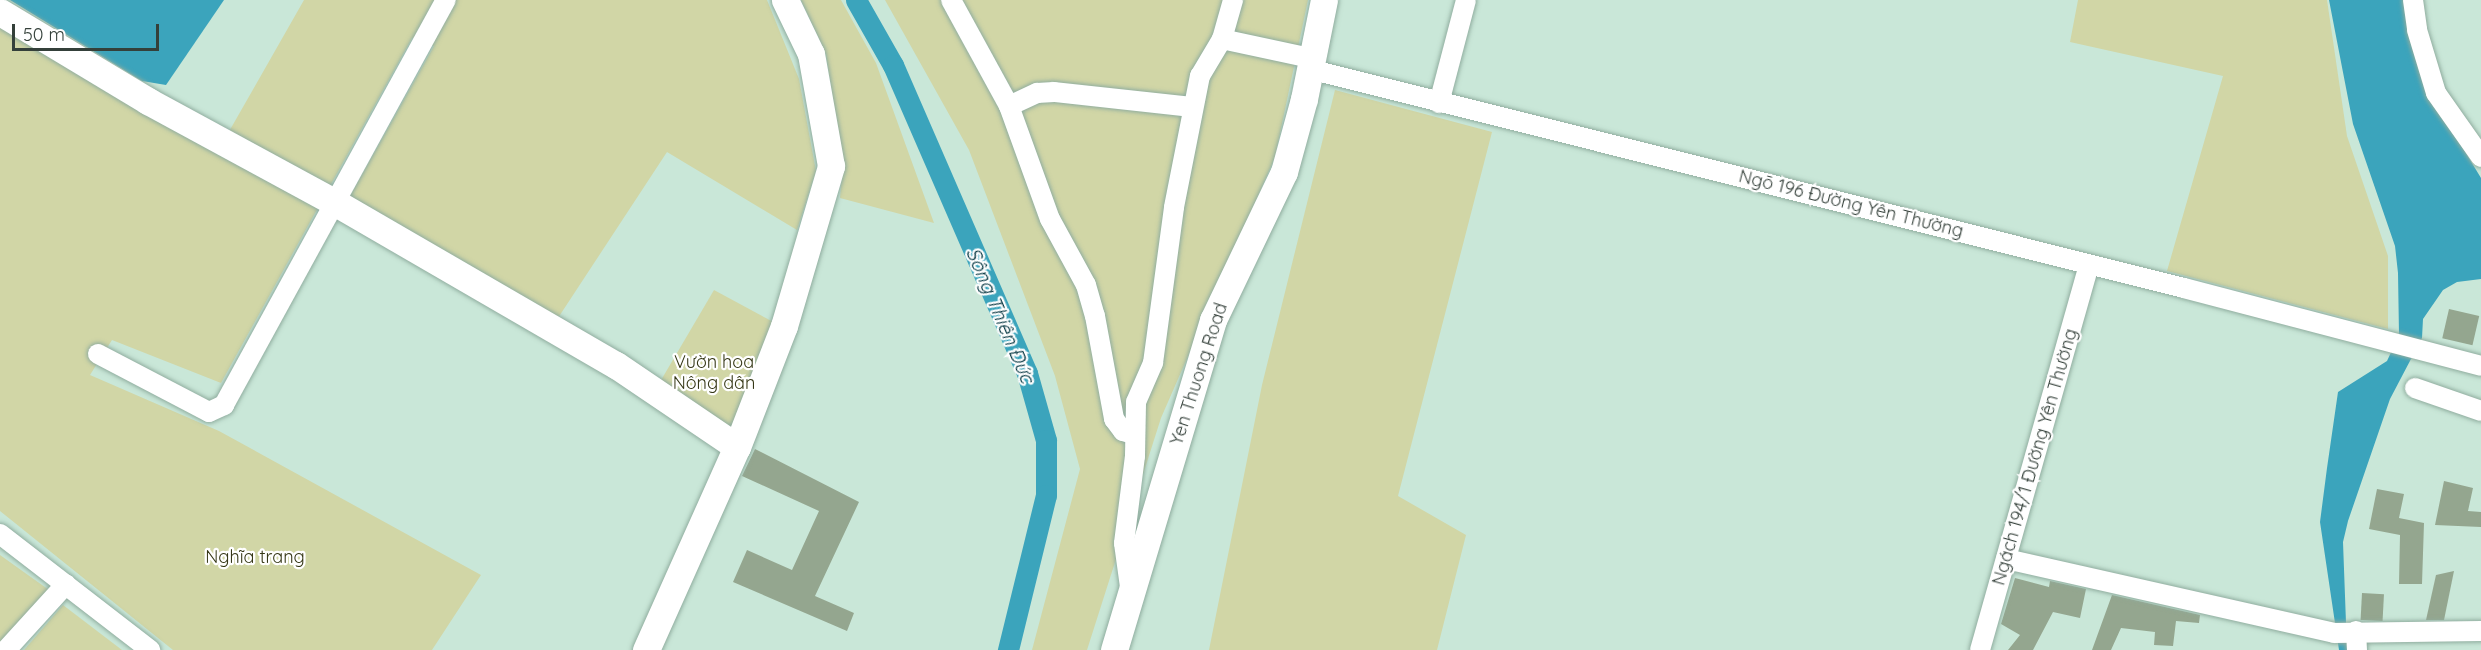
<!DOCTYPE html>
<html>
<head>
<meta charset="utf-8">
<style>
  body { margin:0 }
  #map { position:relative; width:2481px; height:650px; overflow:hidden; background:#c9e7d8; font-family:Quicksand,sans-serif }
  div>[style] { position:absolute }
  .green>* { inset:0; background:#d1d6a6 }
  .water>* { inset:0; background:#3ba4bc }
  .canal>* { height:21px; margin:-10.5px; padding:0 10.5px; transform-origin:10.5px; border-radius:10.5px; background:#3ba4bc }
  .building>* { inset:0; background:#94a68f; transform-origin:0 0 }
  .roads { filter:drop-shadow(0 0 2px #90ad9f) drop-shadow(0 0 2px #90ad9f) }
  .street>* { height:20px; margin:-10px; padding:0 10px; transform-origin:10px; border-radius:10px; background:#fff }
  .secondary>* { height:27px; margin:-13.5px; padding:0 13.5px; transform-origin:13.5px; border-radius:13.5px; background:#fff }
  span { translate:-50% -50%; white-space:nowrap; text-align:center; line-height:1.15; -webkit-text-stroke:4.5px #fff; paint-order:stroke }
  .street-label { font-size:18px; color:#34403a }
  .park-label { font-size:18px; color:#353716 }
  .water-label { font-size:20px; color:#083944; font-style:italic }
  .scale { position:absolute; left:12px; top:24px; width:147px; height:27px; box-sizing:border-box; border:3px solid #34403a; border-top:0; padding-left:8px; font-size:18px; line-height:21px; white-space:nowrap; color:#34403a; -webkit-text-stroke:4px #fff; paint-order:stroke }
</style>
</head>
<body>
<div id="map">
  <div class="green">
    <i style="clip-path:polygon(304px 0,767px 0,799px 79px,816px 171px,797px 230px,667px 152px,556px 321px,349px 198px,434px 46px,412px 38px,221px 383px,112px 340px,90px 375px,219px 431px,481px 575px,432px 650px,173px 650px,0 511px,0 21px,219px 149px)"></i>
    <i style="clip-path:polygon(801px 0,841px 0,876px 63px,934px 223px,840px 198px,843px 163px,826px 54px)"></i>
    <i style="clip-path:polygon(885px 0,1308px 0,1275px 157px,1161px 418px,1087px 650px,1032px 650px,1080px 469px,1055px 376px,969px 150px)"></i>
    <i style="clip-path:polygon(2078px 0,2327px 0,2347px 136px,2388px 256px,2388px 329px,2167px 271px,2223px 76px,2070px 42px)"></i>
    <i style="clip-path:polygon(1335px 90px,1492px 132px,1398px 496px,1466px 535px,1437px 650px,1209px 650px,1262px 385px)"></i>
    <i style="clip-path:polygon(714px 290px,777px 324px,734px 441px,657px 387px)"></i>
    <i style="clip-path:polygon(0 555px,56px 595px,0 647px)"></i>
    <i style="clip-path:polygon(63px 605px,122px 650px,24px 650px)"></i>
  </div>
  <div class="water">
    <i style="clip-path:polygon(10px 0,224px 0,166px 85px,142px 81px)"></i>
    <i style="clip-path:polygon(2329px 0,2408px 0,2441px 112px,2481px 178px,2481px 279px,2457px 282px,2443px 290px,2423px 319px,2422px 338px,2390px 399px,2348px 521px,2343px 542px,2347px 650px,2339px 650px,2320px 522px,2327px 468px,2338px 392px,2387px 361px,2399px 335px,2398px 273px,2395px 246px,2353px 124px)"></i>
  </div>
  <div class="canal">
    <i style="left:856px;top:0;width:75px;rotate:60.4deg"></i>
    <i style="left:893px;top:65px;width:336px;rotate:66.5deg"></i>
    <i style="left:1027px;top:373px;width:70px;rotate:74.2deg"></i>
    <i style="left:1046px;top:440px;width:55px;rotate:90deg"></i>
    <i style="left:1046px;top:495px;width:160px;rotate:103.8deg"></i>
  </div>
  <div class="building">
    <i style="left:2449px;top:309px;width:31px;height:30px;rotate:13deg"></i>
    <i style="clip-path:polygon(755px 449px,859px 502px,815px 596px,854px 613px,847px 631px,733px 582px,747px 550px,792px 570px,819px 511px,742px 476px)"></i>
    <i style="clip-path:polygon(2444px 481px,2473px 488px,2468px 511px,2481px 512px,2481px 527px,2435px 525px)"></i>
    <i style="clip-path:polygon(2377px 489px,2404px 494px,2399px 518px,2424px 523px,2422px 584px,2399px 584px,2400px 535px,2369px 529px)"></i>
    <i style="clip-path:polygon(2454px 571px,2444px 620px,2426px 620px,2436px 575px)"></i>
    <i style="clip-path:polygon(2015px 578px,2049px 587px,2050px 581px,2086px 589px,2080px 618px,2053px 612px,2033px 650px,2008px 650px,2020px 635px,2001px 624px)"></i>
    <i style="left:2362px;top:593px;width:22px;height:27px;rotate:3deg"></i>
    <i style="clip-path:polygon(2112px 595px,2200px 615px,2199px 623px,2176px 621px,2173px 646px,2154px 645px,2155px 632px,2121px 628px,2111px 650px,2092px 650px)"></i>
  </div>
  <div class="roads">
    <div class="street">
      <i style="left:951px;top:0;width:121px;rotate:61.3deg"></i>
      <i style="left:1009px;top:106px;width:120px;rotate:70.1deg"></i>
      <i style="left:1050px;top:219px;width:75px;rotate:61.4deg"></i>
      <i style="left:1086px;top:285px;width:32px;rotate:74deg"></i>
      <i style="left:1095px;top:316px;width:105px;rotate:79.5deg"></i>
      <i style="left:1114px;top:419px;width:15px;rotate:53deg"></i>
      <i style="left:1123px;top:431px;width:10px;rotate:17deg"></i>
      <i style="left:2413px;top:0;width:30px;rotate:82deg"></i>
      <i style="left:2417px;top:30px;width:66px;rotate:73.2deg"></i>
      <i style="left:2436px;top:93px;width:78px;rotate:54.9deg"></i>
      <i style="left:1222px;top:39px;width:41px;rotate:-74.2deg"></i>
      <i style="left:1309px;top:69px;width:902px;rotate:14.05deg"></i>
      <i style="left:2184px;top:288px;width:307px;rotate:14.7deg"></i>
      <i style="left:1439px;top:103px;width:106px;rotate:-75.3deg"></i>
      <i style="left:1009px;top:106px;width:31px;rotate:-25deg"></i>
      <i style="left:1037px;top:93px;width:17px;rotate:-3deg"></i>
      <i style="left:1054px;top:92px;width:138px;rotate:6.2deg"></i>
      <i style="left:98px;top:354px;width:125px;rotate:27.6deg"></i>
      <i style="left:209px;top:412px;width:17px;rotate:-25deg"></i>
      <i style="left:224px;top:405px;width:462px;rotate:-61.3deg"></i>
      <i style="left:2415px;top:388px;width:70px;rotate:19.2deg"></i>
      <i style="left:0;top:534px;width:190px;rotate:37.7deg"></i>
      <i style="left:2006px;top:559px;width:336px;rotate:12.7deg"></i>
      <i style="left:2334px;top:633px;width:147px;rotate:-0.8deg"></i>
      <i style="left:1130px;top:587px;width:44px;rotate:-97.8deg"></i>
      <i style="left:1124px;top:543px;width:88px;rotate:-82.8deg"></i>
      <i style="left:1135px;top:456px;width:54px;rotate:-88.9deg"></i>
      <i style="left:1136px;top:402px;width:43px;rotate:-66.4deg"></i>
      <i style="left:1153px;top:363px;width:157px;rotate:-82.3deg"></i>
      <i style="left:1174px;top:207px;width:134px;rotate:-78.8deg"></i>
      <i style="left:1200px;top:76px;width:43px;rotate:-59.3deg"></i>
      <i style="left:1222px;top:39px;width:91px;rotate:12.1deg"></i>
      <i style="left:2356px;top:631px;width:19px;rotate:87deg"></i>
      <i style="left:6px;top:650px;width:89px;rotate:-47.7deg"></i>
      <i style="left:1980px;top:650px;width:400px;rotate:-74.2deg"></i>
    </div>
    <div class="secondary">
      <i style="left:0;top:12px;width:173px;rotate:31deg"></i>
      <i style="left:148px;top:101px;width:214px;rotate:28.5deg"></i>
      <i style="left:336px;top:203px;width:323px;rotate:30.1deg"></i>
      <i style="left:616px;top:365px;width:146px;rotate:34.1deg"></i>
      <i style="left:646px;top:650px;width:222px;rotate:-65.9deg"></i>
      <i style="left:737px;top:447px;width:130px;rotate:-68.8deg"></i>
      <i style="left:784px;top:326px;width:167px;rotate:-73.6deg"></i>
      <i style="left:831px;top:166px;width:114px;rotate:-100.1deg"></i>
      <i style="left:811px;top:54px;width:60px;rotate:-115.7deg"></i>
      <i style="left:1114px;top:650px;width:345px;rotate:-73.3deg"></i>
      <i style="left:1213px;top:320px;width:164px;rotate:-64.4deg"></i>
      <i style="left:1284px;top:172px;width:76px;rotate:-74.7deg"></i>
      <i style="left:1304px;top:99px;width:101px;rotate:-78.6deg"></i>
    </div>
  </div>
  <div class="street-label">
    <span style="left:1851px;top:204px;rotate:14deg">Ngõ 196 Đường Yên Thường</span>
    <span style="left:1199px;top:374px;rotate:-72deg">Yen Thuong Road</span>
    <span style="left:2035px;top:457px;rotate:-74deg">Ngách 194/1 Đường Yên Thường</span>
  </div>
  <div class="park-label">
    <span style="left:714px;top:373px">Vườn hoa<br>Nông dân</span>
    <span style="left:255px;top:557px">Nghĩa trang</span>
  </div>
  <div class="water-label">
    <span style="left:1001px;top:315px;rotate:67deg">Sông Thiên Đức</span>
  </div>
  <div class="scale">50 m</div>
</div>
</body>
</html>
